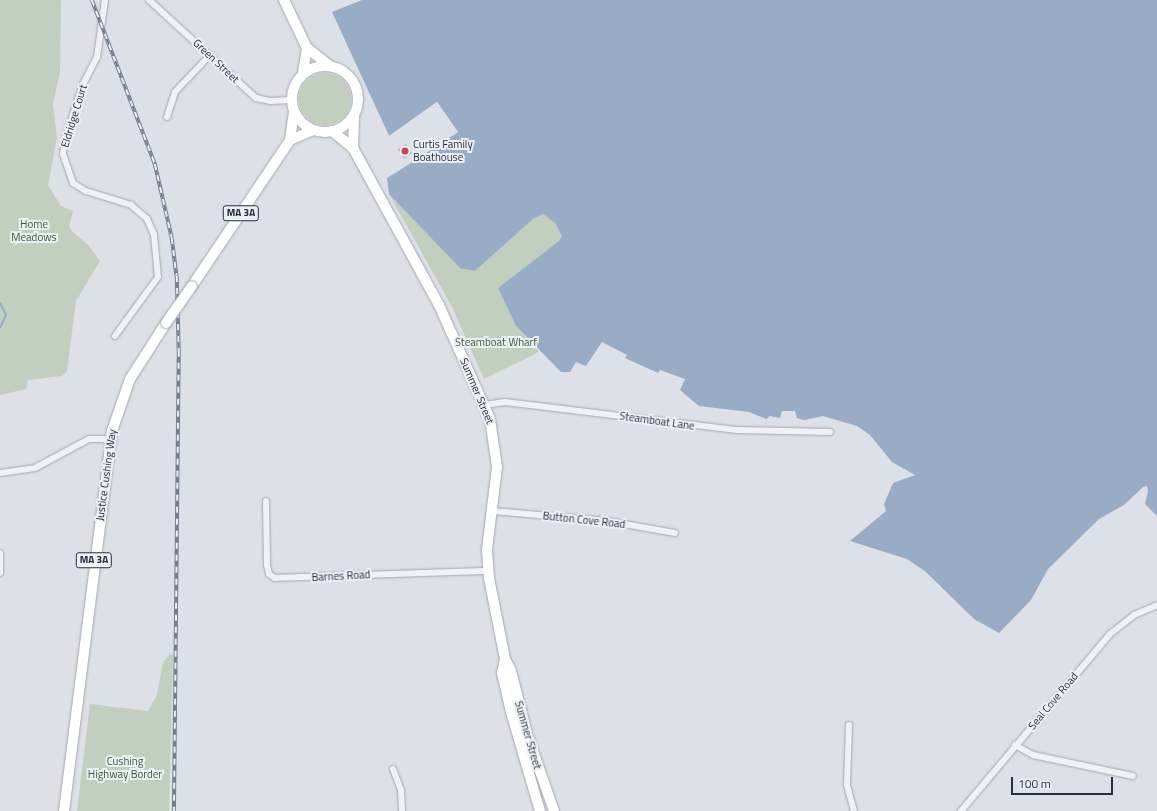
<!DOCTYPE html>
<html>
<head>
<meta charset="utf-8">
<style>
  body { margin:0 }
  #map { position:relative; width:1157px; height:811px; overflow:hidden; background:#dde0e6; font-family:"Titillium Web",sans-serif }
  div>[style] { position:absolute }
  .green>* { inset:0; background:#c2cfbe }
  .round { border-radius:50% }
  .water>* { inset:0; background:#99acc5 }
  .pier>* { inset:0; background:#dde0e6 }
  .stream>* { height:2px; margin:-1px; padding:0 1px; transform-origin:1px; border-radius:1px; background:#99acc5 }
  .building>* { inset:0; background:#b4b9c2; transform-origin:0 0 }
  .roads { filter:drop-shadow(0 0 1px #a3a7b0) drop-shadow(0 0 1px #a3a7b0) }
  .minor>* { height:6px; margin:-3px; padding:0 3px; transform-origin:3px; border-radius:3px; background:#eff1f5 }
  .primary>* { height:10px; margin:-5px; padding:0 5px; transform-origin:5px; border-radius:5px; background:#fff }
  .primary>.ring { margin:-5px; padding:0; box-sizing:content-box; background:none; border:10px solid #fff; border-radius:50% }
  .rail>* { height:3.5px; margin-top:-1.75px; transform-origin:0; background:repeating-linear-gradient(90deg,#eceff4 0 6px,#777f8f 0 12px); box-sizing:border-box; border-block:1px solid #777f8f }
  .bridges { filter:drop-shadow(0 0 1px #9da4b1) drop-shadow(0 0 1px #9da4b1) }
  .primary-bridge>* { height:10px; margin:-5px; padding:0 5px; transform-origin:5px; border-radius:5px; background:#fff }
  .dots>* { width:11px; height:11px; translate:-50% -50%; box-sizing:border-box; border:2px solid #eceff4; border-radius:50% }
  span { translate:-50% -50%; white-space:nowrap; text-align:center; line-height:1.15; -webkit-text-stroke:4px #eceff4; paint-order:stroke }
  .shield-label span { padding:1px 3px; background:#eceff4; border:1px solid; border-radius:3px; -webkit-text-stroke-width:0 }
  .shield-label { font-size:10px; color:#272e3c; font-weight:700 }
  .street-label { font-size:11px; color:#272e3c }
  .poi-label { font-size:11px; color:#272e3c }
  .left { translate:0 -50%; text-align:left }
  .park-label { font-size:11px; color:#3a5735 }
  .scale { position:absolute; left:1011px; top:777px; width:102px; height:18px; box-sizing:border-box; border:2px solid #272e3c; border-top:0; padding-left:5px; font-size:12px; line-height:14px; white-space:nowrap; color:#272e3c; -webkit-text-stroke:3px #eceff4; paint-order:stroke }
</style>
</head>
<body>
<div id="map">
  <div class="green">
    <i style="clip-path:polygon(0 0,61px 0,60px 72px,53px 104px,57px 138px,48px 185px,61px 206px,73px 211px,69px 226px,72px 231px,89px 246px,100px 261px,76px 301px,67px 371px,62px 376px,28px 380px,26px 389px,0 395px)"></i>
    <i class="round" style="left:299px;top:73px;width:52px;height:52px"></i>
    <i style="clip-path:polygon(389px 194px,460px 267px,475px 271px,533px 219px,543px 214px,555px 223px,562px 235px,559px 241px,498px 288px,516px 326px,539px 352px,484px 379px,452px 307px)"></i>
    <i style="clip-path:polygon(170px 654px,173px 655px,169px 811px,77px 811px,90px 704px,148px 711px,157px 695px,163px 662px)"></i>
  </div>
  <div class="water">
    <i style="clip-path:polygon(362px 0,1157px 0,1157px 516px,1145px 504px,1148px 491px,1147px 486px,1143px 487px,1124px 505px,1099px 519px,1048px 569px,1031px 600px,999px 633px,974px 619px,926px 572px,907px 559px,850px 541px,886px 511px,884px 504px,893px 483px,915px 475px,892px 462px,870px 435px,857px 426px,823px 416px,804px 420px,797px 418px,795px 411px,782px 411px,780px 418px,770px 416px,766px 419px,749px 412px,699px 406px,680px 390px,685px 379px,660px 370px,658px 373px,625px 358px,627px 355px,602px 342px,586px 366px,576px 362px,570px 372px,561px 372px,516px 326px,498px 288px,559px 241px,562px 236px,555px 223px,543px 214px,533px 219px,475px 271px,460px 268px,389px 194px,387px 178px,458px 132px,437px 102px,389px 136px,332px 12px)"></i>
  </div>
  <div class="pier">
    <i style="clip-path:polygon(365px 84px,389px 136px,437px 102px,458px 132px,385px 180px,455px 132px,436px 105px,389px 138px)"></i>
  </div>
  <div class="stream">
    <i style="left:0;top:303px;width:13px;rotate:63deg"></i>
    <i style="left:6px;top:315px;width:14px;rotate:115deg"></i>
  </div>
  <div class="building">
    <i style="left:406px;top:144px;width:11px;height:10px;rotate:56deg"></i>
  </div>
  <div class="roads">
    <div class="minor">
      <i style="left:105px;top:0;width:58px;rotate:98deg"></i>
      <i style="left:97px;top:57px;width:30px;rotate:117deg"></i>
      <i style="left:83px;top:84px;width:58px;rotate:108.1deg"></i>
      <i style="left:65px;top:139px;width:15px;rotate:98deg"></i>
      <i style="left:63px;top:154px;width:31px;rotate:71deg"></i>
      <i style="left:73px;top:183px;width:15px;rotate:32deg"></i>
      <i style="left:86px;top:191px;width:47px;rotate:17.3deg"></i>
      <i style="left:131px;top:205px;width:21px;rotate:41deg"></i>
      <i style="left:147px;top:219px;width:17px;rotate:66deg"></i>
      <i style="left:154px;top:235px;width:42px;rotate:84.6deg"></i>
      <i style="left:158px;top:277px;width:73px;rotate:126.1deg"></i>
      <i style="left:149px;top:0;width:145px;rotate:42.5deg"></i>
      <i style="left:256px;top:98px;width:14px;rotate:12deg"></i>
      <i style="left:270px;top:101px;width:21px;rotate:-3deg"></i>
      <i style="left:167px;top:117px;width:26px;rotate:-72deg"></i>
      <i style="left:175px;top:92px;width:51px;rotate:-46.6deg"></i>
      <i style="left:484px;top:405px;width:21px;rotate:-8deg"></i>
      <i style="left:505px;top:402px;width:234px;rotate:6.9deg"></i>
      <i style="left:737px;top:430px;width:93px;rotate:1.2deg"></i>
      <i style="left:0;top:473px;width:35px;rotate:-8deg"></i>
      <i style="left:35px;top:468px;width:61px;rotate:-28.2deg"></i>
      <i style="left:89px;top:439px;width:21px"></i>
      <i style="left:266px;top:501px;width:64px;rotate:89.1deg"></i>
      <i style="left:267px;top:565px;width:9px;rotate:77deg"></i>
      <i style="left:269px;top:574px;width:7px;rotate:34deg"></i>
      <i style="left:275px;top:578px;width:213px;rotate:-1.9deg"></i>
      <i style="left:493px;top:511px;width:114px;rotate:5deg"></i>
      <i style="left:607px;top:521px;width:69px;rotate:10deg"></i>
      <i style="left:0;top:553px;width:20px;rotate:90deg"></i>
      <i style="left:849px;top:725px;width:60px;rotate:91.9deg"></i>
      <i style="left:847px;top:785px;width:27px;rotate:75deg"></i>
      <i style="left:1015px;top:745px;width:21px;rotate:29deg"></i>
      <i style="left:1033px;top:755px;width:102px;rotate:11.9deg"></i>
      <i style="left:393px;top:769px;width:22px;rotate:69deg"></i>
      <i style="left:401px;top:790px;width:21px;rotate:87deg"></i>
      <i style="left:961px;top:811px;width:231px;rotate:-49.9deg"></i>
      <i style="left:1110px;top:634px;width:31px;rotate:-38deg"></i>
      <i style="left:1134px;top:615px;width:25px;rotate:-23deg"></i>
    </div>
    <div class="primary">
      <i style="left:284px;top:0;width:53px;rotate:64.4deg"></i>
      <i style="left:307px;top:48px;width:29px;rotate:38deg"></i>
      <i class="ring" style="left:292px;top:66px;width:56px;height:56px"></i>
      <i style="left:303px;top:73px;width:25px;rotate:-81deg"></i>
      <i style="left:332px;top:131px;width:27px;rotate:39deg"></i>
      <i style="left:353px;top:148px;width:179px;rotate:61.3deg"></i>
      <i style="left:439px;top:305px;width:125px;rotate:65.9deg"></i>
      <i style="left:490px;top:419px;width:49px;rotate:81.7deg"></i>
      <i style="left:497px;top:467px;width:84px;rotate:96.9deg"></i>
      <i style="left:487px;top:550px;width:28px;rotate:86deg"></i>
      <i style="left:489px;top:578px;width:83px;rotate:78.8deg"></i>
      <i style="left:505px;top:659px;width:13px;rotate:63deg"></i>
      <i style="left:511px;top:671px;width:68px;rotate:75.6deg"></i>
      <i style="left:528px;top:737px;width:78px;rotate:70.6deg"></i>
      <i style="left:290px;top:140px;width:28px;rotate:-82deg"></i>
      <i style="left:353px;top:148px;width:34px;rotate:-88deg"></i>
      <i style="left:192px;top:286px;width:176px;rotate:-56.1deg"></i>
      <i style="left:290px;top:140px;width:25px;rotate:-23deg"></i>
      <i style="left:505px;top:659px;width:14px;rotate:102deg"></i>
      <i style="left:502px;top:673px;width:40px;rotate:77deg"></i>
      <i style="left:511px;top:712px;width:103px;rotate:73.7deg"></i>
      <i style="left:64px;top:811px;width:383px;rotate:-82.8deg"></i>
      <i style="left:112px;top:431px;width:55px;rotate:-70.9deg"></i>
      <i style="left:130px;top:379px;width:67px;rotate:-57.3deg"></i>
    </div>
  </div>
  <div class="rail">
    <i style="left:92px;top:0;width:176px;rotate:69deg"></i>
    <i style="left:155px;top:164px;width:76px;rotate:77.1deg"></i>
    <i style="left:172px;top:238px;width:38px;rotate:83deg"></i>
    <i style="left:177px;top:276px;width:75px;rotate:88.5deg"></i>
    <i style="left:179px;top:351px;width:460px;rotate:90.6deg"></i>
  </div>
  <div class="bridges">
    <div class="primary-bridge">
      <i style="left:166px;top:323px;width:45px;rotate:-54.9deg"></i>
    </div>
  </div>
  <div class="dots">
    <i style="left:405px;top:151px;background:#c74653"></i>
  </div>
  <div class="shield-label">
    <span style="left:241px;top:213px">MA 3A</span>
    <span style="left:94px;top:560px">MA 3A</span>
  </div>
  <div class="street-label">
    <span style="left:216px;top:61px;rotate:43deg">Green Street</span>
    <span style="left:74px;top:116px;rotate:-73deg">Eldridge Court</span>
    <span style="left:477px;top:391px;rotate:67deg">Summer Street</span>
    <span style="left:657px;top:421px;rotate:8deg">Steamboat Lane</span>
    <span style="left:106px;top:475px;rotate:-82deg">Justice Cushing Way</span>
    <span style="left:584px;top:520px;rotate:6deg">Button Cove Road</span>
    <span style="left:341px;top:576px;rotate:-3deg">Barnes Road</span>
    <span style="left:1053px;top:701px;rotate:-50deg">Seal Cove Road</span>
    <span style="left:528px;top:735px;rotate:74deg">Summer Street</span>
  </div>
  <div class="poi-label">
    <span class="left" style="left:413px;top:151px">Curtis Family<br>Boathouse</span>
  </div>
  <div class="park-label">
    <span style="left:34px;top:231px">Home<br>Meadows</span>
    <span style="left:496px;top:342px">Steamboat Wharf</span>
    <span style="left:125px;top:768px">Cushing<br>Highway Border</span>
  </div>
  <div class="scale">100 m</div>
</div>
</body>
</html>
